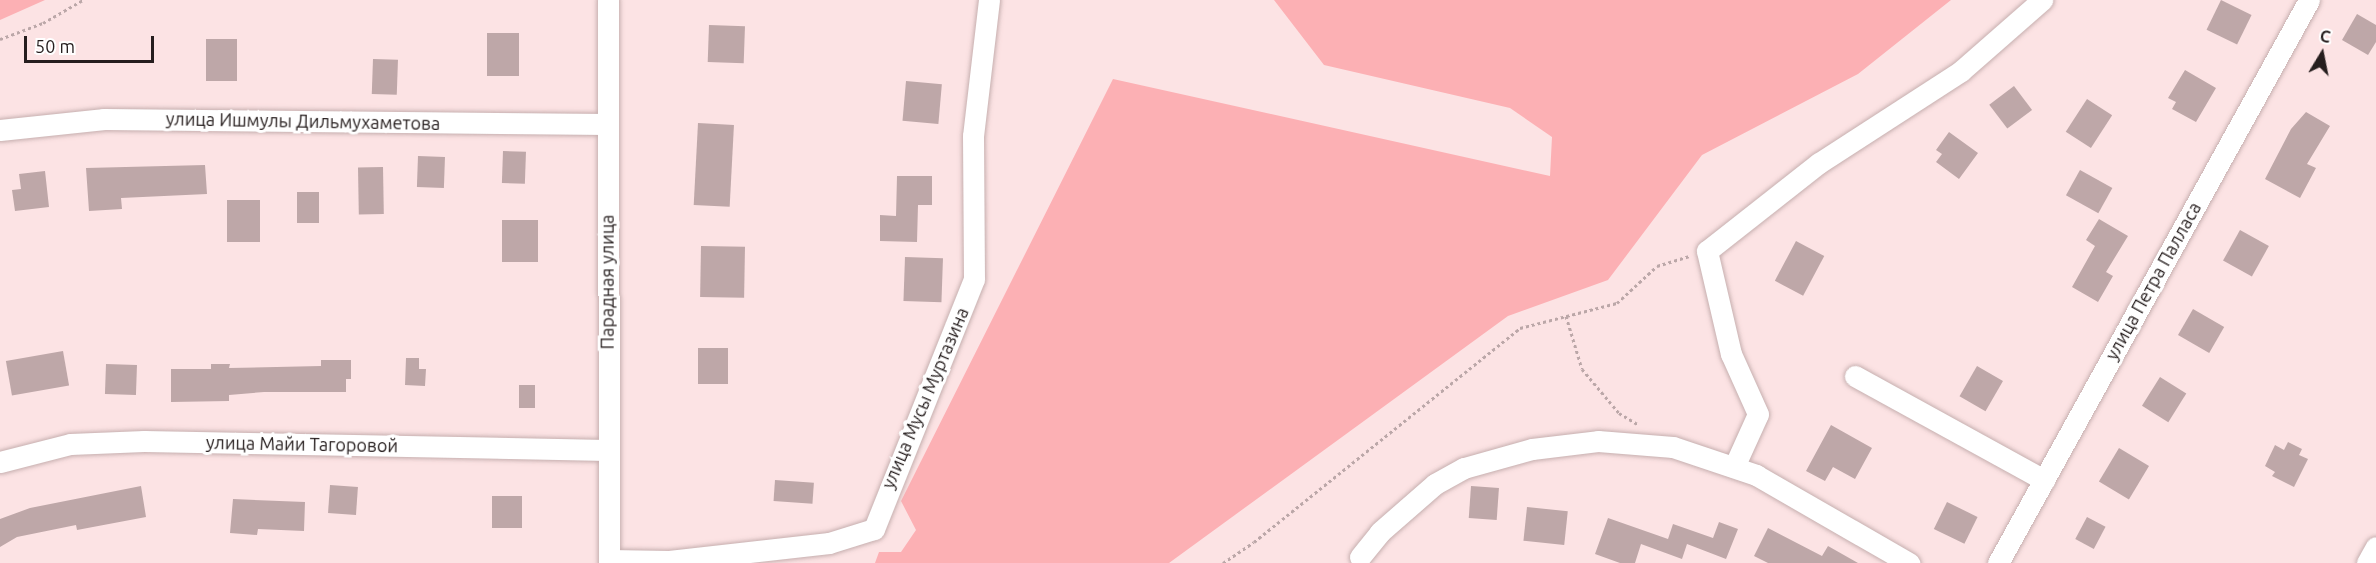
<!DOCTYPE html>
<html>
<head>
<meta charset="utf-8">
<style>
  body { margin:0 }
  #map { position:relative; width:2376px; height:563px; overflow:hidden; background:#fce3e4; font-family:Ubuntu,sans-serif }
  div>[style] { position:absolute }
  .green>* { inset:0; background:#fcb0b4 }
  .building>* { inset:0; background:#bea7a8; transform-origin:0 0 }
  .path>* { height:3px; margin-top:-1.5px; transform-origin:0; background:repeating-linear-gradient(90deg,#bba7a8 0 3px,transparent 0 6px) }
  .roads { filter:drop-shadow(0 0 2px #c6afaf) drop-shadow(0 0 2px #c6afaf) }
  .minor>* { height:21px; margin:-10.5px; padding:0 10.5px; transform-origin:10.5px; border-radius:10.5px; background:#fff }
  span { translate:-50% -50%; white-space:nowrap; text-align:center; line-height:1.15; -webkit-text-stroke:6px #fff; paint-order:stroke }
  .street-label { font-size:18px; color:#261e1e }
  .north { position:absolute; left:2292px; top:24px; width:60px; height:60px; -webkit-text-stroke:4px #fff; paint-order:stroke; rotate:10deg; font-size:16px; font-weight:700; line-height:24px; text-align:center; color:#261e1e }
  .north::after { content:''; display:block; margin:auto; width:21px; height:27px; background:#261e1e; clip-path:polygon(50% 0,100% 100%,50% 72%,0 100%) }
  .scale { position:absolute; left:24px; top:36px; width:130px; height:27px; box-sizing:border-box; border:3px solid #261e1e; border-top:0; padding-left:8px; font-size:18px; line-height:21px; white-space:nowrap; color:#261e1e; -webkit-text-stroke:4px #fff; paint-order:stroke }
</style>
</head>
<body>
<div id="map">
  <div class="green">
    <i style="clip-path:polygon(0 0,45px 0,0 20px)"></i>
    <i style="clip-path:polygon(1274px 0,1951px 0,1858px 74px,1702px 155px,1608px 280px,1508px 316px,1169px 563px,875px 563px,879px 552px,901px 552px,916px 530px,901px 501px,1113px 79px,1550px 176px,1552px 137px,1510px 108px,1324px 65px)"></i>
  </div>
  <div class="building">
    <i style="left:2221px;top:0;width:34px;height:33px;rotate:26deg"></i>
    <i style="clip-path:polygon(2357px 14px,2376px 25px,2376px 42px,2368px 55px,2342px 40px)"></i>
    <i style="left:709px;top:25px;width:36px;height:37px;rotate:2deg"></i>
    <i style="left:519px;top:33px;width:43px;height:32px;rotate:90deg"></i>
    <i style="left:206px;top:39px;width:31px;height:42px"></i>
    <i style="left:373px;top:59px;width:25px;height:35px;rotate:2deg"></i>
    <i style="clip-path:polygon(2185px 70px,2216px 88px,2196px 122px,2172px 109px,2176px 102px,2168px 98px)"></i>
    <i style="left:906px;top:81px;width:36px;height:40px;rotate:5deg"></i>
    <i style="left:2014px;top:86px;width:30px;height:31px;rotate:53deg"></i>
    <i style="left:2087px;top:99px;width:30px;height:39px;rotate:33deg"></i>
    <i style="clip-path:polygon(2306px 112px,2330px 126px,2307px 164px,2316px 168px,2300px 198px,2265px 179px,2291px 129px)"></i>
    <i style="left:698px;top:123px;width:36px;height:82px;rotate:3deg"></i>
    <i style="clip-path:polygon(1949px 132px,1978px 153px,1959px 179px,1936px 162px,1942px 154px,1936px 150px)"></i>
    <i style="left:503px;top:151px;width:23px;height:32px;rotate:2deg"></i>
    <i style="left:418px;top:156px;width:27px;height:31px;rotate:2deg"></i>
    <i style="clip-path:polygon(205px 165px,207px 194px,121px 198px,122px 209px,89px 211px,86px 168px)"></i>
    <i style="left:383px;top:167px;width:47px;height:25px;rotate:89deg"></i>
    <i style="left:2080px;top:170px;width:37px;height:29px;rotate:29deg"></i>
    <i style="clip-path:polygon(45px 171px,49px 207px,15px 211px,12px 190px,21px 189px,19px 174px)"></i>
    <i style="clip-path:polygon(897px 176px,932px 176px,932px 205px,918px 205px,917px 242px,880px 241px,880px 215px,896px 216px)"></i>
    <i style="left:297px;top:192px;width:22px;height:31px"></i>
    <i style="left:227px;top:200px;width:33px;height:42px"></i>
    <i style="clip-path:polygon(2099px 219px,2128px 236px,2106px 272px,2113px 276px,2098px 302px,2072px 287px,2095px 246px,2086px 240px)"></i>
    <i style="left:502px;top:220px;width:36px;height:42px"></i>
    <i style="left:2240px;top:230px;width:33px;height:35px;rotate:29deg"></i>
    <i style="left:1796px;top:241px;width:32px;height:45px;rotate:28deg"></i>
    <i style="left:701px;top:246px;width:44px;height:51px;rotate:1deg"></i>
    <i style="left:905px;top:257px;width:38px;height:44px;rotate:2deg"></i>
    <i style="left:2193px;top:309px;width:36px;height:30px;rotate:30deg"></i>
    <i style="left:698px;top:348px;width:30px;height:36px"></i>
    <i style="left:63px;top:351px;width:35px;height:58px;rotate:80deg"></i>
    <i style="clip-path:polygon(406px 358px,419px 358px,419px 369px,426px 369px,425px 386px,405px 385px)"></i>
    <i style="clip-path:polygon(321px 360px,351px 360px,351px 379px,346px 379px,346px 392px,264px 392px,229px 395px,229px 401px,171px 402px,171px 369px,211px 369px,211px 364px,230px 364px,229px 368px,321px 366px)"></i>
    <i style="left:106px;top:364px;width:31px;height:30px;rotate:2deg"></i>
    <i style="left:1977px;top:366px;width:30px;height:35px;rotate:30deg"></i>
    <i style="left:2160px;top:377px;width:31px;height:34px;rotate:32deg"></i>
    <i style="left:519px;top:385px;width:16px;height:23px"></i>
    <i style="clip-path:polygon(1831px 425px,1872px 448px,1855px 479px,1833px 467px,1825px 481px,1806px 471px)"></i>
    <i style="clip-path:polygon(2288px 442px,2302px 449px,2299px 455px,2308px 459px,2294px 487px,2272px 476px,2275px 472px,2265px 466px,2275px 445px,2284px 450px)"></i>
    <i style="left:2119px;top:448px;width:35px;height:39px;rotate:31deg"></i>
    <i style="left:775px;top:480px;width:39px;height:21px;rotate:4deg"></i>
    <i style="left:330px;top:485px;width:28px;height:28px;rotate:4deg"></i>
    <i style="clip-path:polygon(141px 486px,146px 517px,77px 530px,76px 525px,17px 537px,0 547px,0 519px,30px 508px)"></i>
    <i style="left:1471px;top:486px;width:28px;height:32px;rotate:4deg"></i>
    <i style="left:492px;top:496px;width:30px;height:32px"></i>
    <i style="clip-path:polygon(233px 499px,305px 502px,304px 531px,258px 529px,257px 535px,230px 533px)"></i>
    <i style="left:1947px;top:502px;width:34px;height:30px;rotate:26deg"></i>
    <i style="left:1527px;top:507px;width:41px;height:34px;rotate:6deg"></i>
    <i style="left:2087px;top:517px;width:21px;height:25px;rotate:28deg"></i>
    <i style="clip-path:polygon(1608px 518px,1668px 539px,1673px 524px,1713px 538px,1719px 522px,1738px 529px,1726px 559px,1687px 544px,1682px 559px,1641px 544px,1635px 563px,1620px 563px,1595px 554px)"></i>
    <i style="clip-path:polygon(1768px 528px,1822px 556px,1828px 546px,1858px 563px,1768px 563px,1754px 556px)"></i>
  </div>
  <div class="path">
    <i style="left:0;top:39px;width:46px;rotate:-20.4deg"></i>
    <i style="left:43px;top:23px;width:46px;rotate:-29.9deg"></i>
    <i style="left:1566px;top:316px;width:55px;rotate:73.2deg"></i>
    <i style="left:1582px;top:369px;width:57px;rotate:49.9deg"></i>
    <i style="left:1619px;top:413px;width:23px;rotate:31deg"></i>
    <i style="left:1223px;top:563px;width:37px;rotate:-34deg"></i>
    <i style="left:1254px;top:542px;width:341px;rotate:-38.8deg"></i>
    <i style="left:1520px;top:328px;width:100px;rotate:-14.5deg"></i>
    <i style="left:1617px;top:303px;width:54px;rotate:-42.8deg"></i>
    <i style="left:1657px;top:266px;width:34px;rotate:-17deg"></i>
  </div>
  <div class="roads">
    <div class="minor">
      <i style="left:608px;top:0;width:563px;rotate:89.9deg"></i>
      <i style="left:0;top:130px;width:105px;rotate:-6deg"></i>
      <i style="left:104px;top:119px;width:503px;rotate:0.57deg"></i>
      <i style="left:1855px;top:376px;width:216px;rotate:28.8deg"></i>
      <i style="left:0;top:462px;width:72px;rotate:-14.4deg"></i>
      <i style="left:70px;top:444px;width:74px;rotate:-2.3deg"></i>
      <i style="left:144px;top:441px;width:463px;rotate:1.1deg"></i>
      <i style="left:1734px;top:467px;width:58px;rotate:-65.6deg"></i>
      <i style="left:1758px;top:414px;width:66px;rotate:-114.2deg"></i>
      <i style="left:1731px;top:354px;width:106px;rotate:-103.1deg"></i>
      <i style="left:1707px;top:251px;width:142px;rotate:-38.2deg"></i>
      <i style="left:1819px;top:163px;width:169px;rotate:-32.9deg"></i>
      <i style="left:1961px;top:71px;width:108px;rotate:-41.2deg"></i>
      <i style="left:1360px;top:557px;width:32px;rotate:-51deg"></i>
      <i style="left:1380px;top:532px;width:73px;rotate:-41.1deg"></i>
      <i style="left:1435px;top:484px;width:33px;rotate:-29deg"></i>
      <i style="left:1464px;top:468px;width:71px;rotate:-15.6deg"></i>
      <i style="left:1532px;top:449px;width:66px;rotate:-6.9deg"></i>
      <i style="left:1598px;top:441px;width:75px;rotate:4.6deg"></i>
      <i style="left:1673px;top:447px;width:88px;rotate:18.6deg"></i>
      <i style="left:1756px;top:475px;width:177px;rotate:29.9deg"></i>
      <i style="left:609px;top:560px;width:60px;rotate:1deg"></i>
      <i style="left:669px;top:561px;width:161px;rotate:-6.4deg"></i>
      <i style="left:829px;top:543px;width:47px;rotate:-17.3deg"></i>
      <i style="left:874px;top:529px;width:269px;rotate:-68.2deg"></i>
      <i style="left:974px;top:279px;width:143px;rotate:-90.4deg"></i>
      <i style="left:973px;top:136px;width:137px;rotate:-83.3deg"></i>
      <i style="left:1998px;top:563px;width:643px;rotate:-61.08deg"></i>
      <i style="left:2367px;top:563px;width:18px;rotate:-61deg"></i>
    </div>
  </div>
  <div class="street-label">
    <span style="left:303px;top:121px;rotate:1deg">улица Ишмулы Дильмухаметова</span>
    <span style="left:2153px;top:281px;rotate:-61deg">улица Петра Палласа</span>
    <span style="left:607px;top:282px;rotate:-90deg">Парадная улица</span>
    <span style="left:925px;top:398px;rotate:-67deg">улица Мусы Муртазина</span>
    <span style="left:302px;top:444px;rotate:1deg">улица Майи Тагоровой</span>
  </div>
  <div class="north">С</div>
  <div class="scale">50 m</div>
</div>
</body>
</html>
